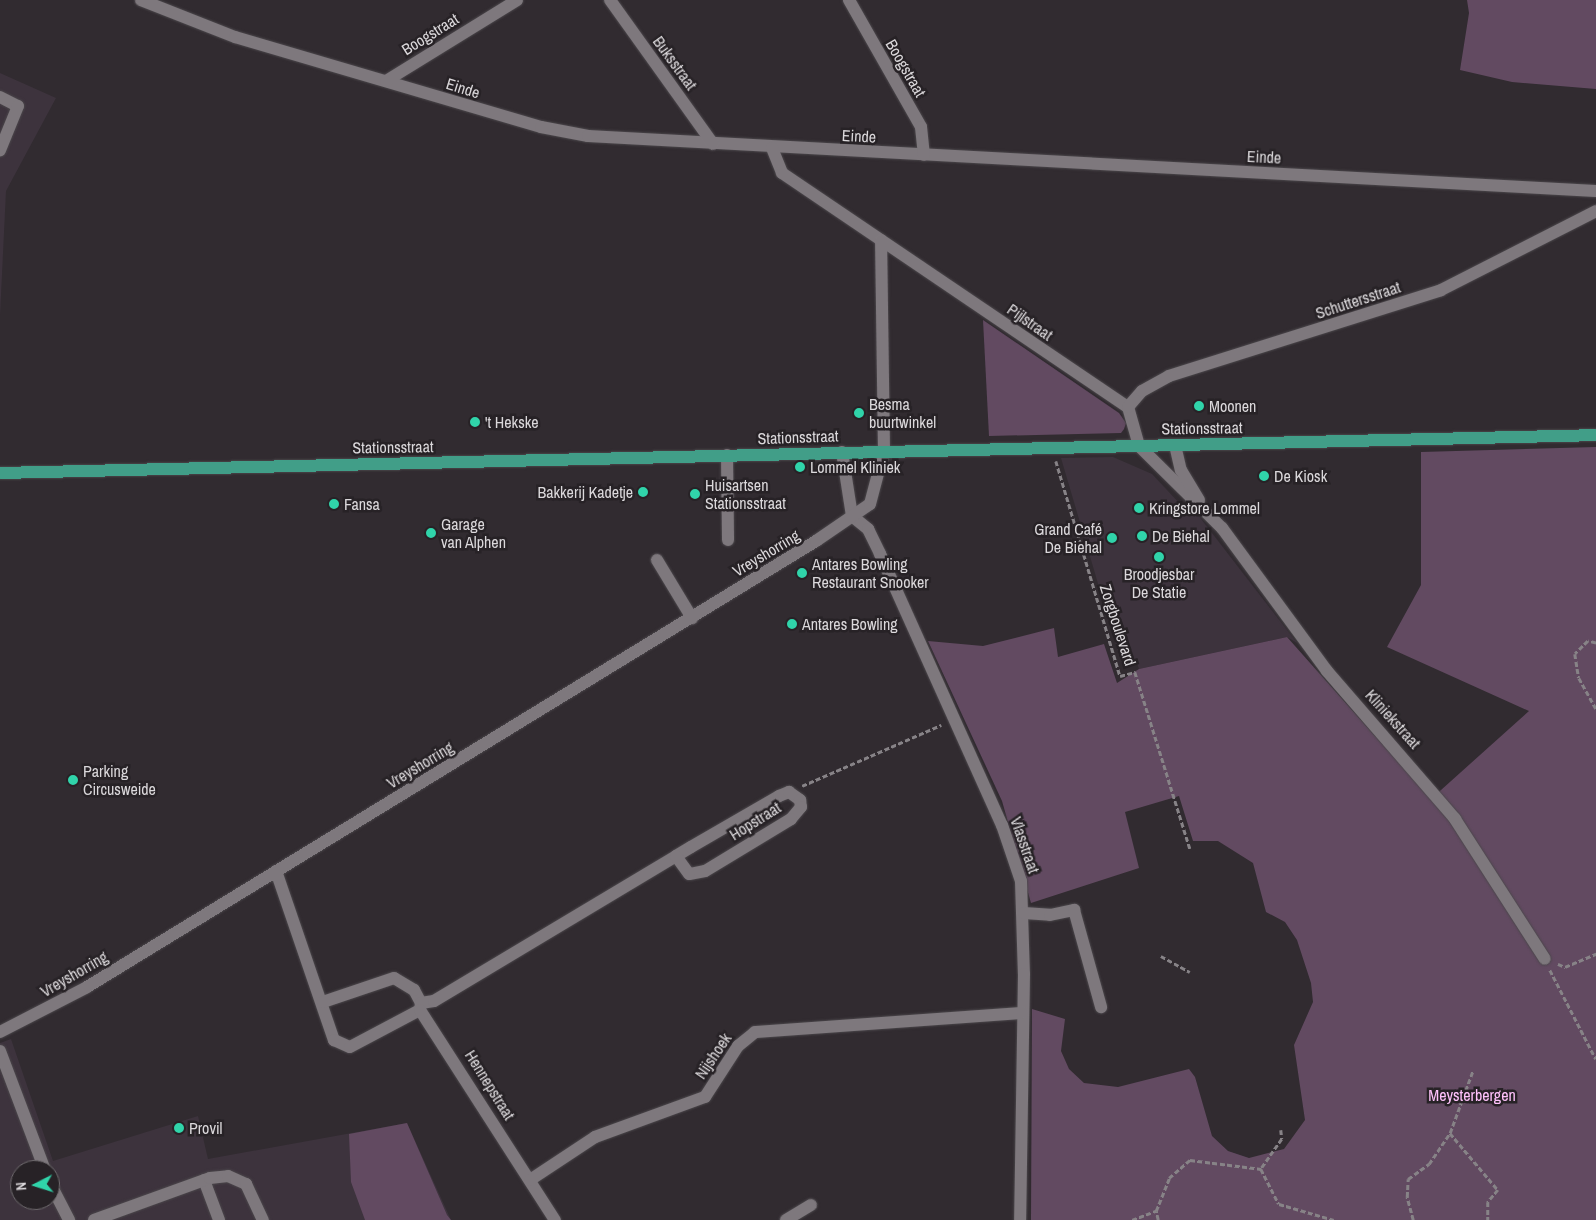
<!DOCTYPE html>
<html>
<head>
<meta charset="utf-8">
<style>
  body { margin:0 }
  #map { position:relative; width:1596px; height:1220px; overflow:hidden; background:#312b30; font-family:"Archivo Narrow",sans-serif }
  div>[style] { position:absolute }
  .built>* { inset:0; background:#3d333d }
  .green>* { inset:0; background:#624a61 }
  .path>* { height:2.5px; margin-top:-1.25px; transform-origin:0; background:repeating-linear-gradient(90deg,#878387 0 5px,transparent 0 7.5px) }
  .roads { filter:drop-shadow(0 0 1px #4b474b) drop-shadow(0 0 1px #4b474b) }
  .minor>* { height:12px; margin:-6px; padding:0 6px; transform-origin:6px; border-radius:6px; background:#7e787d }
  .major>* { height:12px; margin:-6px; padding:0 6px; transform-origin:6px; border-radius:6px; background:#419e88 }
  .dots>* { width:14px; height:14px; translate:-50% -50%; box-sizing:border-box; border:2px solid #272226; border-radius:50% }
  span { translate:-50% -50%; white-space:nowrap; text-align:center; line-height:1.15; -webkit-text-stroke:5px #272226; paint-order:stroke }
  .street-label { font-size:16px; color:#dbd8db }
  .poi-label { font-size:16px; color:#dbd8db }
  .left { translate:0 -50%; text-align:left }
  .right { translate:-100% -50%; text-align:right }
  .park-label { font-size:16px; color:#ffc2fc }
  .north { position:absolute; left:10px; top:1160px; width:50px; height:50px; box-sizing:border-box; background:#272226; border:1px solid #6f6b6e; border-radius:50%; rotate:265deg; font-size:14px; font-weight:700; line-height:20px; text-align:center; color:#dbd8db }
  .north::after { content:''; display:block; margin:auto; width:18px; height:22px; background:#30d4aa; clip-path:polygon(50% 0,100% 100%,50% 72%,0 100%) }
</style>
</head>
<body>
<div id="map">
  <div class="built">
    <i style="clip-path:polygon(0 73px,56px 98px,6px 191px,0 316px)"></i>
    <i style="clip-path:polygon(1113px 457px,1152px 474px,1181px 505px,1198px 515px,1297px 643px,1287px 637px,1139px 669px,1136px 660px,1122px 665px,1061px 458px)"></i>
    <i style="clip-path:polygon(evenodd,11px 1039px,53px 1161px,198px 1116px,208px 1159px,407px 1123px,451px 1220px,0 1220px,0 1043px,11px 1039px,20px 1170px,50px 1170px,50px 1200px,20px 1200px,20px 1170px)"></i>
  </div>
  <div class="green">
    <i style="clip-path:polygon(1467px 0,1596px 0,1596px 89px,1512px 82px,1460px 70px,1469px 13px)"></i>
    <i style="clip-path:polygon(983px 320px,1119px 413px,1126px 423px,1124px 429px,1121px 433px,989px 436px)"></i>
    <i style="clip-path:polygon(1596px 447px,1596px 1220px,1031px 1220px,1032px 1009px,1065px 1019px,1061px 1051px,1069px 1069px,1084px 1083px,1118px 1087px,1189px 1069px,1195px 1077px,1212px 1136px,1228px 1151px,1249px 1158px,1284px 1149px,1305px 1120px,1294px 1045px,1313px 1002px,1311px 983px,1297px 940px,1285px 922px,1266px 912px,1253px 863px,1218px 841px,1193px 841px,1179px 796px,1125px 812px,1139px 868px,1031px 903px,1002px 801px,928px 641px,983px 646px,1054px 628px,1058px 657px,1104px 644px,1117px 683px,1139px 669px,1287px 637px,1431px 799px,1529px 711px,1387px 647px,1421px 585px,1421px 452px)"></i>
    <i style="clip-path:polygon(407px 1123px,447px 1215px,451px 1220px,365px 1220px,351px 1182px,349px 1134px)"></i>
  </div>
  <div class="path">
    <i style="left:1056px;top:461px;width:224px;rotate:73.4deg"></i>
    <i style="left:1120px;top:676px;width:16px;rotate:-15deg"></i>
    <i style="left:1135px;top:672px;width:185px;rotate:72.7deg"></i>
    <i style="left:1596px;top:643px;width:8px;rotate:-166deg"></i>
    <i style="left:1588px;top:641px;width:18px;rotate:135deg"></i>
    <i style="left:1575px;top:654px;width:24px;rotate:81deg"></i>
    <i style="left:1579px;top:678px;width:35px;rotate:61deg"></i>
    <i style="left:802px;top:786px;width:152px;rotate:-23.7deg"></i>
    <i style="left:1161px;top:956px;width:33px;rotate:29deg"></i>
    <i style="left:1558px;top:964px;width:8px;rotate:23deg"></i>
    <i style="left:1565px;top:967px;width:34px;rotate:-23deg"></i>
    <i style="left:1550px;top:970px;width:100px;rotate:62.7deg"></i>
    <i style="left:1281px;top:1130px;width:9px;rotate:84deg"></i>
    <i style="left:1282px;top:1139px;width:37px;rotate:125deg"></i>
    <i style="left:1261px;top:1169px;width:39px;rotate:63deg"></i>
    <i style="left:1279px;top:1204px;width:57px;rotate:16.2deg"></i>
    <i style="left:1450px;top:1133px;width:75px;rotate:49.9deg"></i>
    <i style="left:1498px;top:1190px;width:16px;rotate:130deg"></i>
    <i style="left:1488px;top:1202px;width:18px;rotate:90deg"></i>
    <i style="left:1132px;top:1220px;width:26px;rotate:-21deg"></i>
    <i style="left:1158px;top:1220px;width:9px;rotate:-103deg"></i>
    <i style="left:1156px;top:1211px;width:35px;rotate:-68deg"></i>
    <i style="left:1169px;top:1178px;width:28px;rotate:-41deg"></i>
    <i style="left:1190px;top:1160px;width:72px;rotate:7.2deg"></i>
    <i style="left:1413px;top:1220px;width:24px;rotate:-105deg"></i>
    <i style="left:1407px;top:1197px;width:18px;rotate:-87deg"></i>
    <i style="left:1408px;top:1179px;width:26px;rotate:-36deg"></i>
    <i style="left:1429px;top:1164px;width:37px;rotate:-56deg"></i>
    <i style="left:1450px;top:1133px;width:67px;rotate:-69.9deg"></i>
  </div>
  <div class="roads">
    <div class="minor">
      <i style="left:141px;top:0;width:101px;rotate:21.5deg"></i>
      <i style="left:235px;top:37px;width:319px;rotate:16.4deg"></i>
      <i style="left:541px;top:127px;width:48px;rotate:10.8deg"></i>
      <i style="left:588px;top:136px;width:1009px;rotate:3.12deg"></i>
      <i style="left:610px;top:0;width:177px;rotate:54.4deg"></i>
      <i style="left:849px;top:0;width:146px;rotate:60.4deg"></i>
      <i style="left:921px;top:127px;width:28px;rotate:84deg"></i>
      <i style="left:386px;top:81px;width:154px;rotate:-31.7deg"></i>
      <i style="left:0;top:97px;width:20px;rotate:27deg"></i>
      <i style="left:18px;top:106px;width:48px;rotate:112.2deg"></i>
      <i style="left:772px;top:148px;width:27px;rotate:68deg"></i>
      <i style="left:782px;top:173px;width:418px;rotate:34.1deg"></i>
      <i style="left:1128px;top:407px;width:41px;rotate:74.2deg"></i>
      <i style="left:1139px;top:446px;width:117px;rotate:44.7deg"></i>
      <i style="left:1222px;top:528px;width:177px;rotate:53.7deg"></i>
      <i style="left:1327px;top:671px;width:196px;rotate:49.1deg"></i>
      <i style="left:1455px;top:819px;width:166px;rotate:57.3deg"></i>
      <i style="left:1128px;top:407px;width:21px;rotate:-49deg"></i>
      <i style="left:1142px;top:391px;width:31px;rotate:-29deg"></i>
      <i style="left:1169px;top:376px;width:285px;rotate:-17.5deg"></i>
      <i style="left:1441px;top:290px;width:174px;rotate:-27deg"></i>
      <i style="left:1175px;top:445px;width:26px;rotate:77deg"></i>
      <i style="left:1181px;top:470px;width:35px;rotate:59deg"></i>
      <i style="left:842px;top:452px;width:65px;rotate:81.1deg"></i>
      <i style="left:727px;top:455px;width:85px;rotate:89.3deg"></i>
      <i style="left:852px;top:516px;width:21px;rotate:39deg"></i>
      <i style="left:868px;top:529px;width:28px;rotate:64deg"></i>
      <i style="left:880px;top:554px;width:297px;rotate:65.8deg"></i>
      <i style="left:1002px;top:825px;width:59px;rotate:71.3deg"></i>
      <i style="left:1021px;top:881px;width:93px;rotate:88.2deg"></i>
      <i style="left:1024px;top:974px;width:246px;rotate:90.9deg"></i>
      <i style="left:657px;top:560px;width:68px;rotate:58.9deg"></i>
      <i style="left:276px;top:871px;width:179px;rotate:71.1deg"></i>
      <i style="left:334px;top:1040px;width:17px;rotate:24deg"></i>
      <i style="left:350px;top:1047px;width:79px;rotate:-27.9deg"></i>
      <i style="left:420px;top:1010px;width:7px;rotate:-82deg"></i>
      <i style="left:421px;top:1003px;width:15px;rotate:-118deg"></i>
      <i style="left:414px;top:990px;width:23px;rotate:-149deg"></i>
      <i style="left:394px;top:978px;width:75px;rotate:161.3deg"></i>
      <i style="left:1024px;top:913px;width:26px;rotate:4deg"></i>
      <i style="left:1050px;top:915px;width:25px;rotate:-12deg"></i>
      <i style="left:1074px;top:910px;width:101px;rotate:74.4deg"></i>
      <i style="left:421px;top:1003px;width:13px;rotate:-9deg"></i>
      <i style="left:434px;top:1001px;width:282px;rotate:-30.9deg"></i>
      <i style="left:676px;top:856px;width:17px;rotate:-31deg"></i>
      <i style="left:691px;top:847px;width:102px;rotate:-30.1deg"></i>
      <i style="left:779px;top:796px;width:11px;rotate:-22deg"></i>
      <i style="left:789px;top:792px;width:14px;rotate:36deg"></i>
      <i style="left:800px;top:800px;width:7px;rotate:82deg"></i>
      <i style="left:801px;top:807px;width:16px;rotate:130deg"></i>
      <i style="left:791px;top:819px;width:100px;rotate:148.8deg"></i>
      <i style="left:705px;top:871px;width:16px;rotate:169deg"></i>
      <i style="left:689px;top:874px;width:22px;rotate:-126deg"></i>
      <i style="left:420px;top:1010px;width:250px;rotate:57.3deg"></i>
      <i style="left:0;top:1032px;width:98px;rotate:-27.3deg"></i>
      <i style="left:87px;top:987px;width:855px;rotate:-31.46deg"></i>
      <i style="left:816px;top:541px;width:65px;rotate:-34.4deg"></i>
      <i style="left:870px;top:504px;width:55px;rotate:-75.2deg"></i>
      <i style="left:884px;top:451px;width:211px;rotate:-90.8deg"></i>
      <i style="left:0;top:1051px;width:127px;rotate:69.3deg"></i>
      <i style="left:204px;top:1180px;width:43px;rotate:69.4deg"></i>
      <i style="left:530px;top:1180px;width:78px;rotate:-33.5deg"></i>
      <i style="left:595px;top:1137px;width:117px;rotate:-20deg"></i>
      <i style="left:705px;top:1097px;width:61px;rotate:-57.1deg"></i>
      <i style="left:738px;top:1046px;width:22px;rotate:-39deg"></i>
      <i style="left:755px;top:1032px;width:268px;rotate:-4.1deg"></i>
      <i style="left:50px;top:1183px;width:42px;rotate:62.8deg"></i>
      <i style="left:94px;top:1220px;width:123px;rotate:-19.9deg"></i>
      <i style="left:210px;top:1178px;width:18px;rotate:-6deg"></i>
      <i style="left:228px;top:1176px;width:20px;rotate:24deg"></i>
      <i style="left:246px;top:1184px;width:40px;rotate:65deg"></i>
      <i style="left:786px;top:1220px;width:29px;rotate:-31deg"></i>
    </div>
    <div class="major">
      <i style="left:0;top:473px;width:1596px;rotate:-1.36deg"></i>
    </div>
  </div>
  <div class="dots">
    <i style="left:1199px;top:406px;background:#30d4aa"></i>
    <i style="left:859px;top:413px;background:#30d4aa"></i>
    <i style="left:475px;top:422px;background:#30d4aa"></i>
    <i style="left:800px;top:467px;background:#30d4aa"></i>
    <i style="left:1264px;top:476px;background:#30d4aa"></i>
    <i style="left:643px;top:492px;background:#30d4aa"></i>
    <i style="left:695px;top:494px;background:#30d4aa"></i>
    <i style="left:334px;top:504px;background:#30d4aa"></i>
    <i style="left:1139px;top:508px;background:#30d4aa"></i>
    <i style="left:431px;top:533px;background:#30d4aa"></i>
    <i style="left:1142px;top:536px;background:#30d4aa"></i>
    <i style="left:1112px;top:538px;background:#30d4aa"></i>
    <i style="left:1159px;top:557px;background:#30d4aa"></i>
    <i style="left:802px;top:573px;background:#30d4aa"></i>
    <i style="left:792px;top:624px;background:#30d4aa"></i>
    <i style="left:73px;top:780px;background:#30d4aa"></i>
    <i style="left:179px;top:1128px;background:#30d4aa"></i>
  </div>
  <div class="street-label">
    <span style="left:430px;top:34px;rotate:-32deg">Boogstraat</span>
    <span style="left:675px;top:63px;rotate:54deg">Buksstraat</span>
    <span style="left:906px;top:68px;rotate:60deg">Boogstraat</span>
    <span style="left:463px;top:88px;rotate:17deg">Einde</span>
    <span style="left:859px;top:136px;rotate:3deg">Einde</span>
    <span style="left:1264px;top:157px;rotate:3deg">Einde</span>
    <span style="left:1358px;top:300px;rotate:-18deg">Schuttersstraat</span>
    <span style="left:1030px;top:322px;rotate:35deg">Pijlstraat</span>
    <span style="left:1202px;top:428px;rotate:-1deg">Stationsstraat</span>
    <span style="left:798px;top:437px;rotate:-2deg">Stationsstraat</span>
    <span style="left:393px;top:447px;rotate:-1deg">Stationsstraat</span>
    <span style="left:766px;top:553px;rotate:-31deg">Vreyshorring</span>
    <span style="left:1118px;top:625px;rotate:72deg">Zorgboulevard</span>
    <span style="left:1393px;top:719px;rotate:48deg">Kliniekstraat</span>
    <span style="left:420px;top:765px;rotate:-31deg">Vreyshorring</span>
    <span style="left:755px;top:821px;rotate:-32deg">Hopstraat</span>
    <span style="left:1025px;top:845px;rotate:71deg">Vlasstraat</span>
    <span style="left:74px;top:974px;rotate:-30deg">Vreyshorring</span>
    <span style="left:713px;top:1056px;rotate:-56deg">Nijshoek</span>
    <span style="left:490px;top:1085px;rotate:58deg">Hennepstraat</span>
  </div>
  <div class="poi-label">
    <span class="left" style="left:869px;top:413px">Besma<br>buurtwinkel</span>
    <span class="left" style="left:1209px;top:406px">Moonen</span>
    <span class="left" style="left:485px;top:422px">'t Hekske</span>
    <span class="left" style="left:810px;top:467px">Lommel Kliniek</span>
    <span class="left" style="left:1274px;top:476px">De Kiosk</span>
    <span class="left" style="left:705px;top:494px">Huisartsen<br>Stationsstraat</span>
    <span class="right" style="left:633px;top:492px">Bakkerij Kadetje</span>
    <span class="left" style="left:344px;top:504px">Fansa</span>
    <span class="left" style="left:1149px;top:508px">Kringstore Lommel</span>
    <span class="left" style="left:441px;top:533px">Garage<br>van Alphen</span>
    <span class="right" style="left:1102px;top:538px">Grand Café<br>De Biehal</span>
    <span class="left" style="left:1152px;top:536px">De Biehal</span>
    <span class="left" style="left:812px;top:573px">Antares Bowling<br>Restaurant Snooker</span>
    <span style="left:1159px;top:583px">Broodjesbar<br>De Statie</span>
    <span class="left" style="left:802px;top:624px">Antares Bowling</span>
    <span class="left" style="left:83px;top:780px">Parking<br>Circusweide</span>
    <span class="left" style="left:189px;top:1128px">Provil</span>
  </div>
  <div class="park-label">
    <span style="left:1472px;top:1095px">Meysterbergen</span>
  </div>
  <div class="north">N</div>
</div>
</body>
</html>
